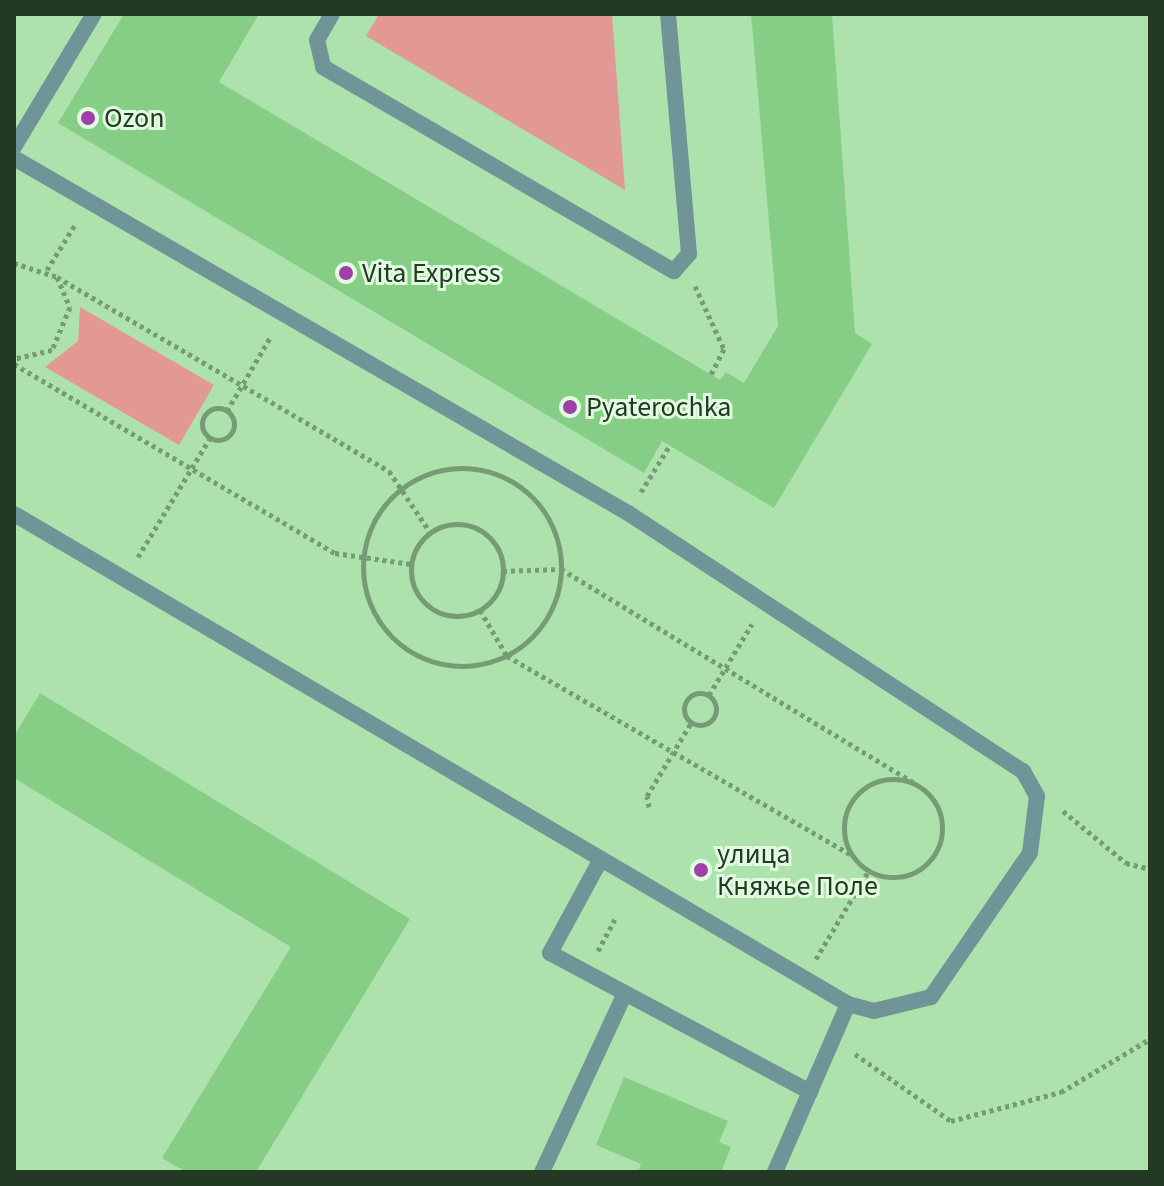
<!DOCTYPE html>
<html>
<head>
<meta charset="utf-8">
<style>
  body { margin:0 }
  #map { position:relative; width:1164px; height:1186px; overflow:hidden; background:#aee2ad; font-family:"Source Sans 3",sans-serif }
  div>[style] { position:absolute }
  .green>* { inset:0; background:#e29993 }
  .building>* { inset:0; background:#86ce86 }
  .path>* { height:5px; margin-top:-2.5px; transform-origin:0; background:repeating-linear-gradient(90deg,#759c74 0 4px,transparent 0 8px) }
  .path>.ring { margin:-2.5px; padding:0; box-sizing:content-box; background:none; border:5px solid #759c74; border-radius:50% }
  .lane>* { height:16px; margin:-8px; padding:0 8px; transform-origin:8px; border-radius:8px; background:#709598 }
  .street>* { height:16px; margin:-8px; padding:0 8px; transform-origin:8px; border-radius:8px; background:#709598 }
  .dots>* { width:22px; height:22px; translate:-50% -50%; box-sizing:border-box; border:4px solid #e1fbe0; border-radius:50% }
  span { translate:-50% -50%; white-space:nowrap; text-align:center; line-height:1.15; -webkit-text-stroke:6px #e1fbe0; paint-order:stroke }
  .poi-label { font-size:28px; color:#243924 }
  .left { translate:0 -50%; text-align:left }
  .frame { position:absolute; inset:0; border:16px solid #243924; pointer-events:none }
</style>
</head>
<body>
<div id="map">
  <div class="green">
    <i style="clip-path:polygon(379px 14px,612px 14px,625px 190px,366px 36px)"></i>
    <i style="clip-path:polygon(80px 307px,214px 385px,179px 445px,45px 367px,78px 341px)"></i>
  </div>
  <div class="building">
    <i style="clip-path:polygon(124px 14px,259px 14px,219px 82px,720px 380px,726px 372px,744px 383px,778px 326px,751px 14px,832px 14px,855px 333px,872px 344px,774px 508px,662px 441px,644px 473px,58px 123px)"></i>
    <i style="clip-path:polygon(40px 693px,410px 919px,256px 1172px,186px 1172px,162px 1158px,291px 947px,14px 778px,14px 736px)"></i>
    <i style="clip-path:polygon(624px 1077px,728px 1121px,719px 1142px,731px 1147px,721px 1172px,638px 1172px,641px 1164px,596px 1145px)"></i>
  </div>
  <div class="path">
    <i style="left:14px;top:263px;width:45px;rotate:18deg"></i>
    <i style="left:57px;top:277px;width:33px;rotate:67deg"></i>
    <i style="left:70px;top:307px;width:47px;rotate:112.7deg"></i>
    <i style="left:52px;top:350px;width:39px;rotate:167deg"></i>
    <i style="left:47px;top:270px;width:55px;rotate:-58.3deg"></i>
    <i style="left:57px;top:277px;width:385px;rotate:30.3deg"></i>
    <i style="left:389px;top:471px;width:73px;rotate:56.1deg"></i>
    <i style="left:695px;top:286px;width:69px;rotate:65.3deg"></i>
    <i style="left:724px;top:349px;width:29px;rotate:117deg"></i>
    <i style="left:14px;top:364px;width:373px;rotate:30.5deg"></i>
    <i style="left:335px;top:553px;width:77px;rotate:8.2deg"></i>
    <i class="ring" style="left:202px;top:408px;width:27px;height:27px"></i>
    <i style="left:227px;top:411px;width:87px;rotate:-59.6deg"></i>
    <i class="ring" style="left:363px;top:468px;width:193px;height:193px"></i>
    <i style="left:641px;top:492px;width:55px;rotate:-58.3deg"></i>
    <i class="ring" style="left:411px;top:524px;width:87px;height:87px"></i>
    <i style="left:138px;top:557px;width:139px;rotate:-58.8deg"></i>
    <i style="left:503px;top:571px;width:58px;rotate:-2deg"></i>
    <i style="left:561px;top:569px;width:415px;rotate:31.2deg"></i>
    <i style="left:480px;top:610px;width:53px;rotate:59.6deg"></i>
    <i style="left:507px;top:656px;width:400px;rotate:30deg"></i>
    <i class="ring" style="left:684px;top:693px;width:27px;height:27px"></i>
    <i style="left:709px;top:695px;width:83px;rotate:-58.8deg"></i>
    <i class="ring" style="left:844px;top:779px;width:93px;height:93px"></i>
    <i style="left:649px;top:807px;width:11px;rotate:-100deg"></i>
    <i style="left:647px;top:796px;width:85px;rotate:-58.9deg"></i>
    <i style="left:1063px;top:811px;width:82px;rotate:39.5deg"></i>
    <i style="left:1126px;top:863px;width:25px;rotate:14deg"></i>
    <i style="left:598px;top:951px;width:38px;rotate:-62deg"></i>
    <i style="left:816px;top:959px;width:104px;rotate:-59.2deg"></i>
    <i style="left:855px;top:1054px;width:117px;rotate:34.9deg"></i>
    <i style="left:951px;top:1121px;width:114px;rotate:-14.8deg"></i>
    <i style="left:1061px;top:1092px;width:104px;rotate:-30.8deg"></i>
  </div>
  <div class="lane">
    <i style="left:332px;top:14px;width:30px;rotate:120deg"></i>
    <i style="left:317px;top:40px;width:28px;rotate:77deg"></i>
    <i style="left:323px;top:67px;width:406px;rotate:30.2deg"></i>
    <i style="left:674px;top:271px;width:23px;rotate:-49deg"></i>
    <i style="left:689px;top:254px;width:241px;rotate:-95deg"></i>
    <i style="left:14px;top:147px;width:155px;rotate:-59deg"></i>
    <i style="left:601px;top:859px;width:107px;rotate:118.5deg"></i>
    <i style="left:550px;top:953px;width:295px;rotate:28.1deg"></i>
    <i style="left:542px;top:1172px;width:197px;rotate:-65.1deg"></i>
    <i style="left:775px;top:1172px;width:183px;rotate:-66.5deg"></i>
  </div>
  <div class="street">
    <i style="left:14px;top:158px;width:709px;rotate:30.04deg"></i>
    <i style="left:628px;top:513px;width:472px;rotate:33.2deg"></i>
    <i style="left:1023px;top:771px;width:29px;rotate:61deg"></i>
    <i style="left:1037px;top:796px;width:57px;rotate:97deg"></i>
    <i style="left:1030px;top:853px;width:175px;rotate:124.5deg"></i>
    <i style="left:931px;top:997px;width:59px;rotate:166.2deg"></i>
    <i style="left:874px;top:1011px;width:27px;rotate:-165deg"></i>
    <i style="left:848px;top:1004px;width:967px;rotate:-149.56deg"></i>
  </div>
  <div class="dots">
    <i style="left:88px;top:118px;background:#9f40a8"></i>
    <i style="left:346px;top:273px;background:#9f40a8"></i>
    <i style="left:570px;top:407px;background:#9f40a8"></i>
    <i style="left:701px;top:870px;background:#9f40a8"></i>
  </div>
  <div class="poi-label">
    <span class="left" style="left:104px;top:118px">Ozon</span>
    <span class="left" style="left:362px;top:273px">Vita Express</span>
    <span class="left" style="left:586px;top:407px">Pyaterochka</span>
    <span class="left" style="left:717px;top:870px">улица<br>Княжье Поле</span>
  </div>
  <div class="frame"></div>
</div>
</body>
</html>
